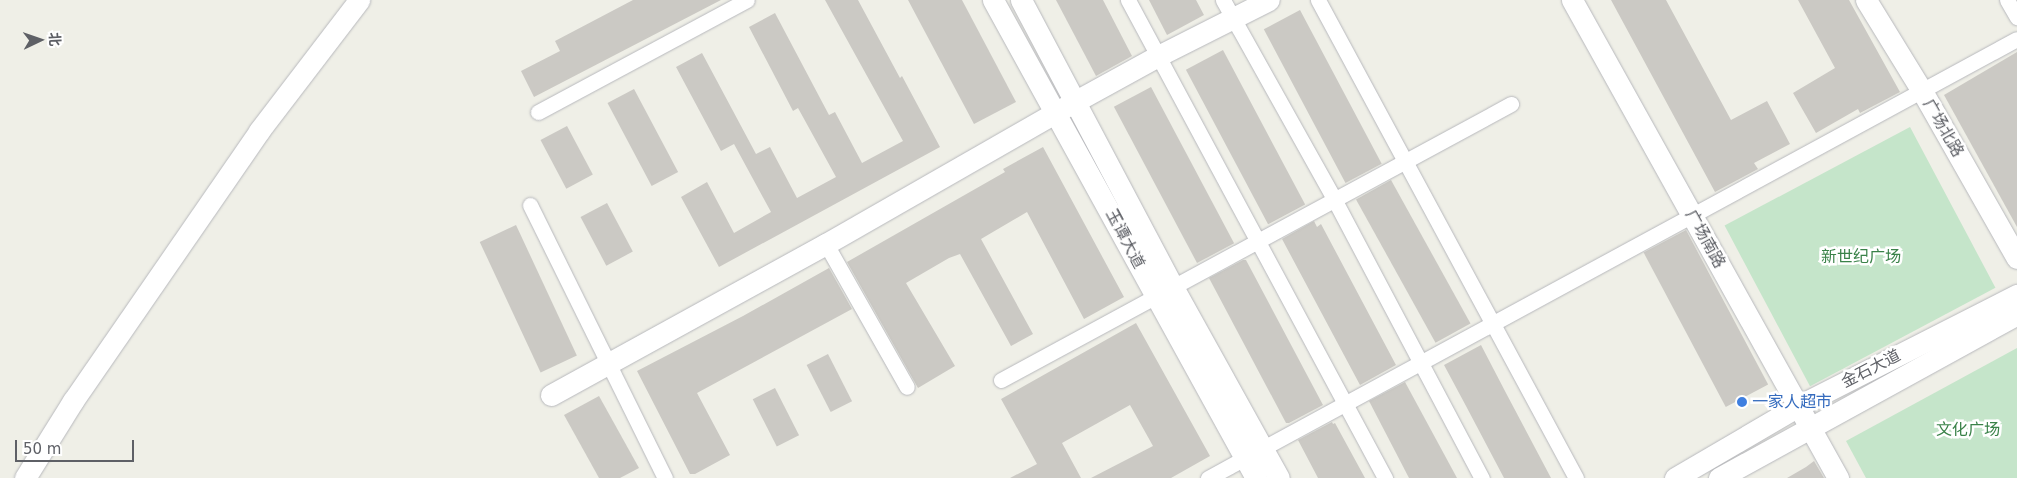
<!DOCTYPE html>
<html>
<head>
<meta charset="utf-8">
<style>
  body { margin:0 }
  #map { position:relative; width:2017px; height:478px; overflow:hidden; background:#efefe7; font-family:"DejaVu Sans","Noto Sans SC",sans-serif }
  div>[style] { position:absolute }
  .green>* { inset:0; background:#c5e5ca; transform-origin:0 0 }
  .building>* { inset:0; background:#cbc9c4; transform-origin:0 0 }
  .roads { filter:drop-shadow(0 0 1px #b7b8bc) drop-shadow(0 0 1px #b7b8bc) }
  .street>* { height:15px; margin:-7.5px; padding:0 7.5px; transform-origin:7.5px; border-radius:7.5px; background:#fff }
  .secondary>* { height:21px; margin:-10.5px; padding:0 10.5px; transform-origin:10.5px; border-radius:10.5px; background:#fff }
  .dots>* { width:14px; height:14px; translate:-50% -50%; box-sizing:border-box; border:2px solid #fff; border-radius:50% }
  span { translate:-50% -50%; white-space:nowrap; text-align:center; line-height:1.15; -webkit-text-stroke:5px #fff; paint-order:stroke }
  .street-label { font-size:16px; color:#5e6066 }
  .park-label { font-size:16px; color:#3a8249 }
  .shop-label { font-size:16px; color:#366cbe }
  .left { translate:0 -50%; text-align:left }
  .north { position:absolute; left:15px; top:15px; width:50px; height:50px; -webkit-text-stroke:4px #fff; paint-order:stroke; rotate:87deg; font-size:14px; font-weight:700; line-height:20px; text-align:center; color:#5e6066 }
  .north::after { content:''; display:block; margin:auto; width:18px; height:22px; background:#5e6066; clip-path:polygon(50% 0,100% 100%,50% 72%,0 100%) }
  .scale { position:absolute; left:15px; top:440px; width:119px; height:22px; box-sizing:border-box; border:2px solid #5e6066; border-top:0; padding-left:6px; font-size:15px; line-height:18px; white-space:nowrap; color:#5e6066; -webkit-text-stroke:4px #fff; paint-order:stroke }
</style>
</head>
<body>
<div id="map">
  <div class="green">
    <i style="left:1910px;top:127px;width:182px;height:210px;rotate:62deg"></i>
    <i style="clip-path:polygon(2017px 348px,2017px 478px,1866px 478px,1846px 441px)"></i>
  </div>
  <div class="building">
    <i style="clip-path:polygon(633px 0,721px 0,534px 97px,521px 71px,560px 51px,555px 41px)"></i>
    <i style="clip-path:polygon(825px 0,858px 0,900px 78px,902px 76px,940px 147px,719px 267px,681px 197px,707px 182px,734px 233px,771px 212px,734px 144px,721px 151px,676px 67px,702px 53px,756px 154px,770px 147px,797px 198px,836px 177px,798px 108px,793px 111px,749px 27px,775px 13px,829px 115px,835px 112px,862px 163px,903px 141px)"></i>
    <i style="clip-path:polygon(908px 0,962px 0,1016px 102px,974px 124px)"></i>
    <i style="clip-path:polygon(1056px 0,1103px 0,1132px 56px,1096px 76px)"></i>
    <i style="clip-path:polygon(1149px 0,1196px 0,1204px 15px,1167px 35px)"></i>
    <i style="clip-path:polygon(1611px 0,1666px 0,1731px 120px,1767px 101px,1790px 144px,1754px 163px,1758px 169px,1715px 192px)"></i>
    <i style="clip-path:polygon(1798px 0,1849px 0,1900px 92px,1860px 113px,1858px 109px,1816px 133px,1793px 93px,1835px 68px)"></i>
    <i style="left:1300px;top:10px;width:174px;height:41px;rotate:62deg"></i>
    <i style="left:1223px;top:50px;width:175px;height:42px;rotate:62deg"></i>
    <i style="clip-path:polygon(2017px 52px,2017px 227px,1944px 95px)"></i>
    <i style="left:1151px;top:87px;width:177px;height:42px;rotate:62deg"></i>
    <i style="left:634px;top:89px;width:94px;height:30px;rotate:62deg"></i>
    <i style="left:567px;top:126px;width:55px;height:30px;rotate:62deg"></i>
    <i style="clip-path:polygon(1043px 147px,1124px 297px,1084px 319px,1027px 212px,981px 239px,1033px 334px,1011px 346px,960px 254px,949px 258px,906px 283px,955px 366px,918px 388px,847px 262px,1005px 172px,1003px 169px)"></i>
    <i style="left:1391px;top:180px;width:164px;height:40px;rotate:61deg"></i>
    <i style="left:607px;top:203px;width:55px;height:30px;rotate:62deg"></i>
    <i style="clip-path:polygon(1314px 221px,1317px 227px,1321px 224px,1396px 365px,1360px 385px,1282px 239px)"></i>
    <i style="left:516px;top:225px;width:144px;height:40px;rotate:65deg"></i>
    <i style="left:1686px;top:230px;width:175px;height:48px;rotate:62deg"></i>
    <i style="clip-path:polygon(1243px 260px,1246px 260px,1323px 405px,1289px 423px,1286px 423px,1209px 278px)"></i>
    <i style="clip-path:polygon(829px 268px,852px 309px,697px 393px,730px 455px,695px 474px,690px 474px,637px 371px,743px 316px)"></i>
    <i style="clip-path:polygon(1136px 323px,1210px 456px,1171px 478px,1091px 478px,1153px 446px,1130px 405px,1062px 443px,1081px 478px,1010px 478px,1037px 464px,1001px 399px)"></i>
    <i style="clip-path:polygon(1481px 345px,1506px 393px,1551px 478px,1504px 478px,1466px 406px,1444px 365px)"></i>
    <i style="left:828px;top:354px;width:53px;height:24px;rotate:63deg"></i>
    <i style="clip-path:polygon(1405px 382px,1457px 478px,1409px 478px,1369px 401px)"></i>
    <i style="left:775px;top:388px;width:53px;height:25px;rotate:63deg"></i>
    <i style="clip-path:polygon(599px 396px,639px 468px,620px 478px,599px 478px,564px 415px)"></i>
    <i style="clip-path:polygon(1332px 422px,1333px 424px,1335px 423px,1365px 478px,1318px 478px,1298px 440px)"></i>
    <i style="clip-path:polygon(1814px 461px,1824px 478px,1787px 478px,1806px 467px)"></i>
  </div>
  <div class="roads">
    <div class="street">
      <i style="left:1128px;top:0;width:543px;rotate:61.73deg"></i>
      <i style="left:1223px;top:0;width:228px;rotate:60.8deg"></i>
      <i style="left:1334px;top:199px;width:316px;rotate:62.1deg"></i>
      <i style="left:1318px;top:0;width:543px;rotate:61.64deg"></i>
      <i style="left:2007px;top:0;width:20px;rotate:60deg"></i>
      <i style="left:538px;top:112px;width:237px;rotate:-28.2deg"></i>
      <i style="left:530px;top:205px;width:305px;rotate:63.7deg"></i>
      <i style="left:826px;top:244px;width:164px;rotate:60.5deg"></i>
      <i style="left:1001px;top:380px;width:580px;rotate:-28.42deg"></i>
      <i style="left:1208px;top:478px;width:920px;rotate:-28.49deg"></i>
    </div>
    <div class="secondary">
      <i style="left:993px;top:0;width:546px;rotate:61.18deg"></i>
      <i style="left:1021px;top:0;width:325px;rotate:62.1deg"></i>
      <i style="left:1173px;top:287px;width:218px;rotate:61deg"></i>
      <i style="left:1572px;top:0;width:547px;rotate:60.9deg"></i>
      <i style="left:1866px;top:0;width:107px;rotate:58.4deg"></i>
      <i style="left:1922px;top:91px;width:192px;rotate:60.4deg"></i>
      <i style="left:551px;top:395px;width:314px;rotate:-28.8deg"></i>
      <i style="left:826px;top:244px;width:288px;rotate:-29.8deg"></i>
      <i style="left:1076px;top:101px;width:94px;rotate:-28.8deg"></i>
      <i style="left:1158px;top:56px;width:124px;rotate:-26.8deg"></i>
      <i style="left:25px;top:478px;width:91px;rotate:-58.1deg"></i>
      <i style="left:73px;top:401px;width:328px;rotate:-55.4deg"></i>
      <i style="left:259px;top:131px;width:165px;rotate:-52.6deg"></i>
      <i style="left:1675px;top:478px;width:143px;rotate:-30.3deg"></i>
      <i style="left:1798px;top:406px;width:246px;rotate:-26.9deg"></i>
      <i style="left:1719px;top:478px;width:340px;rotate:-28.8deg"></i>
    </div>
  </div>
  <div class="dots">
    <i style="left:1742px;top:402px;background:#3f7fe0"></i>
  </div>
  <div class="street-label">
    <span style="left:1943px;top:128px;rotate:60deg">广场北路</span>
    <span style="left:1125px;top:239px;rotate:62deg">玉谭大道</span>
    <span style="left:1705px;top:239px;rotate:61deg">广场南路</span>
    <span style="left:1871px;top:369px;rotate:-27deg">金石大道</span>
  </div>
  <div class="park-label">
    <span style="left:1861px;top:257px">新世纪广场</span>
    <span style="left:1968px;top:430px">文化广场</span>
  </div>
  <div class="shop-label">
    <span class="left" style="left:1752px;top:402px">一家人超市</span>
  </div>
  <div class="north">北</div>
  <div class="scale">50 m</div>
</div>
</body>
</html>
